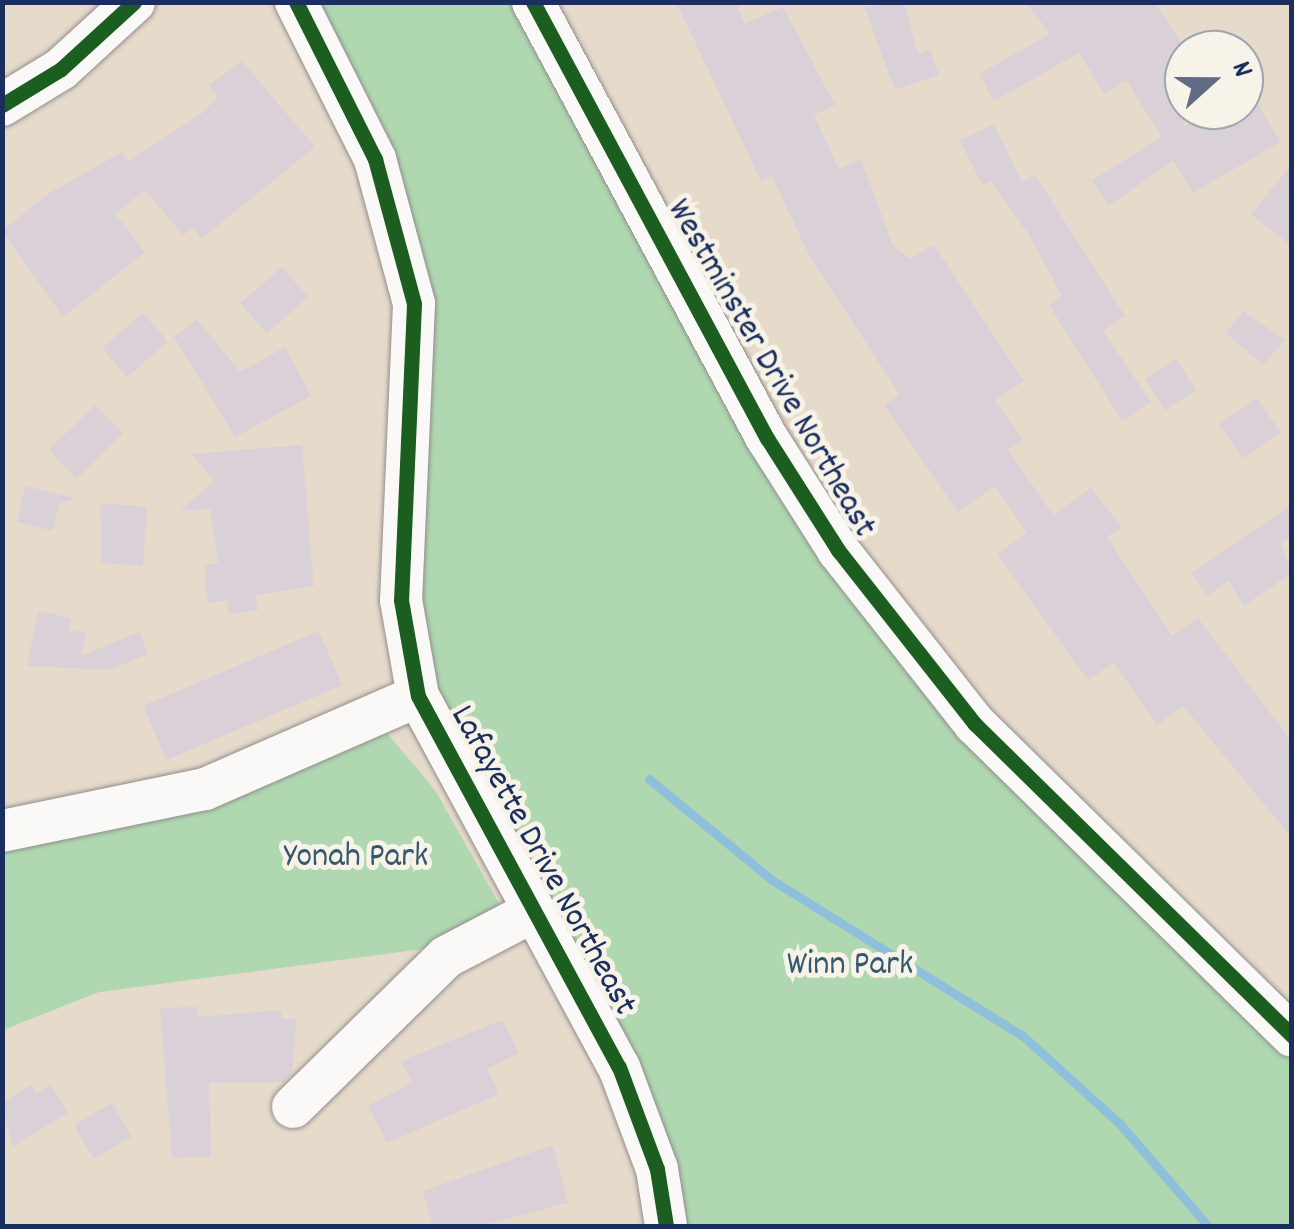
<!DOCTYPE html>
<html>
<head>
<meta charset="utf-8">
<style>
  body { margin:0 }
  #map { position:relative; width:1294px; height:1229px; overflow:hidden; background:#e6daca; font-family:Dekko,sans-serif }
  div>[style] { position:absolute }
  .green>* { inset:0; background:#afd8b0 }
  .stream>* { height:9px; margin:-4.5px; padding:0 4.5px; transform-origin:4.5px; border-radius:4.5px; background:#8ec0db }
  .building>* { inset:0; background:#dad1d8; transform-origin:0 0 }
  .roads { filter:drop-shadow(0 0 2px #918e8e) drop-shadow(0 0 2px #918e8e) }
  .minor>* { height:42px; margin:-21px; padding:0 21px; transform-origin:21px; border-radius:21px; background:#fbf9f7 }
  .cycleway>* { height:15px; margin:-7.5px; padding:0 7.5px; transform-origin:7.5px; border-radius:7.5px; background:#1b5e20 }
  span { translate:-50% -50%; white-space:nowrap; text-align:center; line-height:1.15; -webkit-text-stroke:10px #f7f3e8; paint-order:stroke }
  .street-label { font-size:35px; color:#1b2f5e }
  .park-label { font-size:35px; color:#35596d }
  .frame { position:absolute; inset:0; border:5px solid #1b2f5e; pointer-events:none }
  .north { position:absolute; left:1164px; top:30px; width:100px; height:100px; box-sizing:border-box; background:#f7f3e8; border:2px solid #9fa5b1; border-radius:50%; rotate:69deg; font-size:28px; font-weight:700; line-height:40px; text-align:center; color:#1b2f5e }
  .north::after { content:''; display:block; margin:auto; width:35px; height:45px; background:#626b84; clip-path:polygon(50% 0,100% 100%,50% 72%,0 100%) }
</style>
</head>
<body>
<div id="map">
  <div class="green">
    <i style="clip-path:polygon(279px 3px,536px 3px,807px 515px,1025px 773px,1291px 1058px,1291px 1226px,677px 1226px,417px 688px,399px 249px)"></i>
    <i style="clip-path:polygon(386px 732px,435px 790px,501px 907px,430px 948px,99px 992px,3px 1030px,3px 852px,207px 807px)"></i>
  </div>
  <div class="stream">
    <i style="left:649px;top:779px;width:159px;rotate:39.4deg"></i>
    <i style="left:772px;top:880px;width:296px;rotate:31.9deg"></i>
    <i style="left:1023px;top:1036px;width:131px;rotate:42.2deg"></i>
    <i style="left:1120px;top:1124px;width:135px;rotate:49.2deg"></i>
  </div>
  <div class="building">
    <i style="clip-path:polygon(676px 2px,736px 2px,744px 24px,783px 7px,835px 105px,814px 115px,839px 169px,861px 159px,892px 244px,909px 259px,934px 245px,1024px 381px,995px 400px,1023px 440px,1008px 450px,1053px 515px,1091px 488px,1122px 527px,1107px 537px,1172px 636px,1198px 618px,1292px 742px,1292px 838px,1183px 706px,1157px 725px,1114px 663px,1088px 680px,997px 554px,1027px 533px,995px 486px,958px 512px,884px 405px,900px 395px,809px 255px,772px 176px,761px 181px)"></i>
    <i style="clip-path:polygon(904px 2px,918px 54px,930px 50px,939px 75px,895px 90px,864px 7px)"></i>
    <i style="clip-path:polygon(1026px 2px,1155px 2px,1184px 48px,1184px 127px,1212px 110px,1244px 110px,1244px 80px,1280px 142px,1193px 193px,1173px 160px,1109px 206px,1092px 180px,1162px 137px,1126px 80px,1104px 94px,1079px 53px,994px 101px,979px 74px,1050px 34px)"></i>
    <i style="clip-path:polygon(242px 61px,315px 147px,201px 239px,194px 228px,183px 235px,145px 190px,115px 214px,145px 252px,63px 317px,2px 231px,48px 194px,122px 152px,129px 161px,202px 113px,218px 97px,209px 85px)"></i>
    <i style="clip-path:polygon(994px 124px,1022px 182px,1035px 175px,1125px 316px,1103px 331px,1151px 402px,1122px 421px,1049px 305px,1062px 296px,1029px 235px,991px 181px,982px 185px,960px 140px)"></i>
    <i style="clip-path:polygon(1292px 164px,1292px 246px,1251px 214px)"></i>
    <i style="left:282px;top:267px;width:40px;height:55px;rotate:49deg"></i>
    <i style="clip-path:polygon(1243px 311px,1285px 340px,1263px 365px,1226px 333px)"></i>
    <i style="left:143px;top:313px;width:38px;height:54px;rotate:49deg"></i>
    <i style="clip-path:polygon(197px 319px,240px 372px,285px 347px,311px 396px,235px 437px,174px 337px)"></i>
    <i style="left:1176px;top:359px;width:37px;height:37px;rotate:57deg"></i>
    <i style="left:1257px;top:398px;width:42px;height:46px;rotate:56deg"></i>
    <i style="left:95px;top:405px;width:40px;height:64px;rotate:46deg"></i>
    <i style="clip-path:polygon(302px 445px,314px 586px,256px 595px,258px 610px,229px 615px,227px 600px,207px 603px,205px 565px,218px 563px,210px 509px,180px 511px,214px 481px,192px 454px)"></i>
    <i style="clip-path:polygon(25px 486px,75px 498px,59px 504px,53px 531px,17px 522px)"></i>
    <i style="clip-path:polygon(100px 503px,147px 507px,143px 566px,102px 563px)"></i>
    <i style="clip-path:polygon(1292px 505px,1292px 535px,1281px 543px,1292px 573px,1244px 606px,1228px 580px,1208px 596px,1191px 573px)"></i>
    <i style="clip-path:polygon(38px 611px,71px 618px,69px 630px,86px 633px,81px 656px,139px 632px,148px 654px,109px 670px,27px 666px)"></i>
    <i style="left:319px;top:631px;width:59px;height:191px;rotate:67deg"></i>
    <i style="clip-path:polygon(197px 1007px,198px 1017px,282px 1010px,282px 1019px,297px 1018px,292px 1073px,283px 1082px,209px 1083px,211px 1157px,172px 1158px,160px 1008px)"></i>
    <i style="clip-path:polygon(502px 1020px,519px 1053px,487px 1069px,499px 1094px,387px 1143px,368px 1106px,412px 1083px,401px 1061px)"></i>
    <i style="clip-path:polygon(31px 1085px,36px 1094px,51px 1085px,68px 1113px,12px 1147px,2px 1103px)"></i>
    <i style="left:112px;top:1103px;width:39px;height:44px;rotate:60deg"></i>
    <i style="clip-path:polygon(553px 1145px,568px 1203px,479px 1226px,432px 1226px,423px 1191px)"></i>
  </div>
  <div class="roads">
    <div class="minor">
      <i style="left:296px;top:2px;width:176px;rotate:63.3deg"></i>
      <i style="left:375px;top:159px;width:150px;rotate:74.9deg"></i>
      <i style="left:414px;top:304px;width:296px;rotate:92.5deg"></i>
      <i style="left:401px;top:600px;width:97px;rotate:80deg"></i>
      <i style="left:418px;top:696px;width:422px;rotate:61.6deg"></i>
      <i style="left:619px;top:1067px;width:109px;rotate:69.6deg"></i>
      <i style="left:657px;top:1169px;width:58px;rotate:81deg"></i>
      <i style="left:533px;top:2px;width:495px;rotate:61.8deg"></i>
      <i style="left:767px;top:438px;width:133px;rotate:57.6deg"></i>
      <i style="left:838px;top:550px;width:221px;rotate:51.8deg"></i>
      <i style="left:975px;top:724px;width:445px;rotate:44.5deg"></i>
      <i style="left:2px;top:105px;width:69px;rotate:-31.4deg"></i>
      <i style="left:61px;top:69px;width:99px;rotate:-42.5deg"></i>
      <i style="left:2px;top:831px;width:207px;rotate:-11.7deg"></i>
      <i style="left:205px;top:789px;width:232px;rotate:-23.6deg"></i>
      <i style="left:293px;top:1107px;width:214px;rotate:-44.4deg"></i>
      <i style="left:446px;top:957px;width:99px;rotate:-27.6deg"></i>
    </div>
  </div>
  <div class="cycleway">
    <i style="left:296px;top:2px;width:176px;rotate:63.3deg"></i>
    <i style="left:375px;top:159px;width:150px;rotate:74.9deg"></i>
    <i style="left:414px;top:304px;width:296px;rotate:92.5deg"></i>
    <i style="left:401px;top:600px;width:97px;rotate:80deg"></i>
    <i style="left:418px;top:696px;width:422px;rotate:61.6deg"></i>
    <i style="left:619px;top:1067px;width:109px;rotate:69.6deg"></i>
    <i style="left:657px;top:1169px;width:58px;rotate:81deg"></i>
    <i style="left:533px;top:2px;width:495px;rotate:61.8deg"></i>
    <i style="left:767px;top:438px;width:133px;rotate:57.6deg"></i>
    <i style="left:838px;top:550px;width:221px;rotate:51.8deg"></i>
    <i style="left:975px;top:724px;width:445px;rotate:44.5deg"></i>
    <i style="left:2px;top:105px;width:69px;rotate:-31.4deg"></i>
    <i style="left:61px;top:69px;width:99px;rotate:-42.5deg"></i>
  </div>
  <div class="street-label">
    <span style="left:770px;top:369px;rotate:60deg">Westminster Drive Northeast</span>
    <span style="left:542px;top:861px;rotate:61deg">Lafayette Drive Northeast</span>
  </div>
  <div class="park-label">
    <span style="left:356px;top:858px">Yonah Park</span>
    <span style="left:850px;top:966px">Winn Park</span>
  </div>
  <div class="frame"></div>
  <div class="north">N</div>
</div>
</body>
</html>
